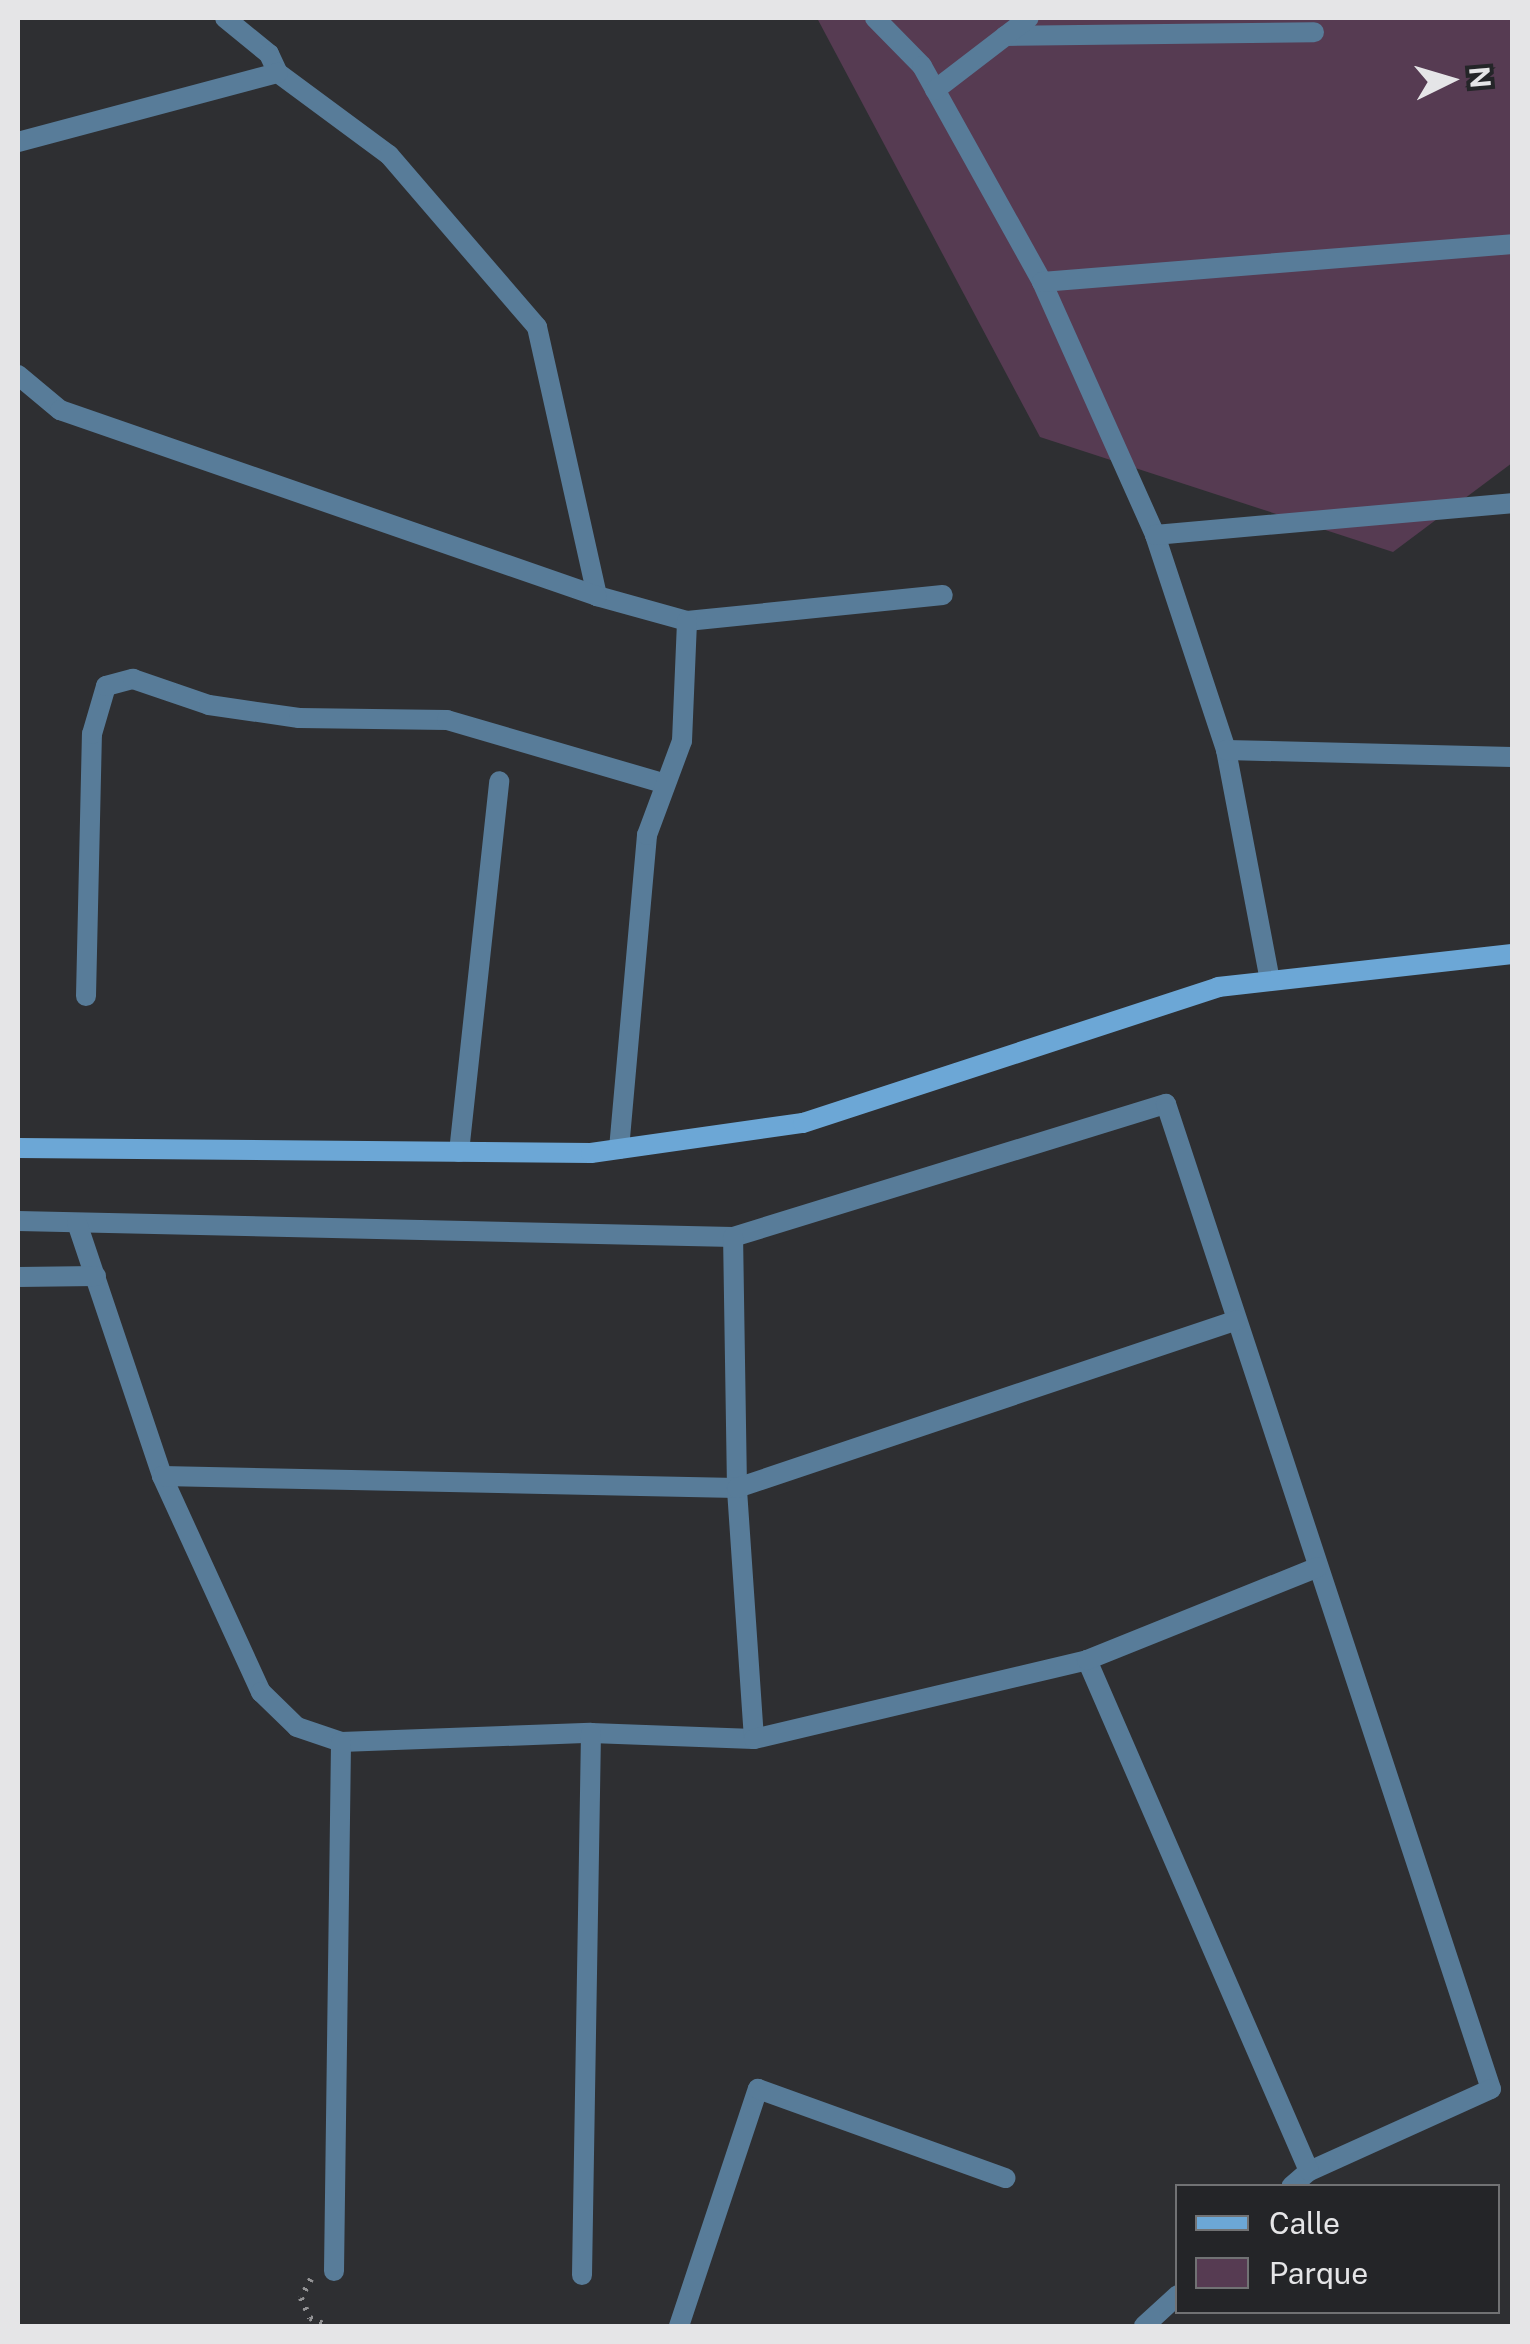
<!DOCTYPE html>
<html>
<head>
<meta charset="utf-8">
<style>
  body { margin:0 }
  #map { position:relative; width:1530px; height:2344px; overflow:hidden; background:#2e2f32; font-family:"Public Sans",sans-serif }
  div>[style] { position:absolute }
  .green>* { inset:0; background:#563b52 }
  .path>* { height:6px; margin-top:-3px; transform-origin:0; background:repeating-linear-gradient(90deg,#929294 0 2.5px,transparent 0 10.5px) }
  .minor>* { height:20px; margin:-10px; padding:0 10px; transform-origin:10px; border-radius:10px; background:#587c99 }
  .secondary>* { height:20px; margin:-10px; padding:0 10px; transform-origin:10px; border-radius:10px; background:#6ca7d6 }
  span { translate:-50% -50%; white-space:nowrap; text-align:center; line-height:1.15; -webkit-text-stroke:10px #242528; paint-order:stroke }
  .frame { position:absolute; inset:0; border:20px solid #e5e5e7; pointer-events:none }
  .legend { position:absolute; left:1175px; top:2184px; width:325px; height:130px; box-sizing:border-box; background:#242528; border:2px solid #717274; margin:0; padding:12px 18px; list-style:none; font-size:30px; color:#e5e5e7 }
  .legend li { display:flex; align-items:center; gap:20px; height:50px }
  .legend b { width:50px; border:2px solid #717274 }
  .north { position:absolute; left:1400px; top:30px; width:100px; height:100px; -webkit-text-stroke:8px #242528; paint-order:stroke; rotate:85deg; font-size:28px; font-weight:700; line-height:40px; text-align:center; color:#e5e5e7 }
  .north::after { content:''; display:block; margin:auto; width:35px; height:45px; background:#e5e5e7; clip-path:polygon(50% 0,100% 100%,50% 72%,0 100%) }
</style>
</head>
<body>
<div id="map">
  <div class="green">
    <i style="clip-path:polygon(817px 18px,1512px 18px,1512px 463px,1393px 552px,1040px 437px)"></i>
  </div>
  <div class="path">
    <i style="left:311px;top:2279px;width:21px;rotate:118deg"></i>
    <i style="left:301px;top:2298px;width:22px;rotate:66deg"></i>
    <i style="left:310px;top:2318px;width:20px;rotate:24deg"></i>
  </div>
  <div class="minor">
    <i style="left:225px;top:18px;width:57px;rotate:39.3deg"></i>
    <i style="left:269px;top:54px;width:21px;rotate:65deg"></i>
    <i style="left:278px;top:73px;width:138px;rotate:36.5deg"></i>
    <i style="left:389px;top:155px;width:227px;rotate:49.3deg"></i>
    <i style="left:537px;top:327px;width:276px;rotate:77.4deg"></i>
    <i style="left:597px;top:596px;width:93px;rotate:15.5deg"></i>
    <i style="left:687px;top:621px;width:257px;rotate:-5.8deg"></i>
    <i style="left:875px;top:18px;width:67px;rotate:45.6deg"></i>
    <i style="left:922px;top:66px;width:247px;rotate:60.9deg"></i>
    <i style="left:1042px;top:282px;width:277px;rotate:65.9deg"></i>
    <i style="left:1155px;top:535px;width:226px;rotate:71.7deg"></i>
    <i style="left:1226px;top:750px;width:234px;rotate:79.2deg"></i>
    <i style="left:1005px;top:36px;width:309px;rotate:-0.7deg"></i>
    <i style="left:935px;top:90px;width:118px;rotate:-37.5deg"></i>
    <i style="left:18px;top:142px;width:269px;rotate:-14.9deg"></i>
    <i style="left:1042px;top:282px;width:472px;rotate:-4.6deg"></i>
    <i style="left:18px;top:375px;width:55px;rotate:39.8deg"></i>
    <i style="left:60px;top:410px;width:568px;rotate:19.1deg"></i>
    <i style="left:1155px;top:535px;width:358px;rotate:-5.1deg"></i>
    <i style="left:1226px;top:750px;width:286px;rotate:1.4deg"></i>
    <i style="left:86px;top:996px;width:262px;rotate:-88.7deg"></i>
    <i style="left:92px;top:734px;width:50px;rotate:-73.7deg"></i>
    <i style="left:106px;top:686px;width:28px;rotate:-15deg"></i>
    <i style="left:133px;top:679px;width:80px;rotate:18.9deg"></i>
    <i style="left:209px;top:705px;width:91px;rotate:8.2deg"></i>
    <i style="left:299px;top:718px;width:148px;rotate:0.8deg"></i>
    <i style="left:447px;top:720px;width:225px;rotate:16.3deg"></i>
    <i style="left:619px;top:1149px;width:315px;rotate:-84.9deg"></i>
    <i style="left:647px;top:835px;width:100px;rotate:-69.6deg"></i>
    <i style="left:682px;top:741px;width:120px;rotate:-87.6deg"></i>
    <i style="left:459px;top:1152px;width:373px;rotate:-83.8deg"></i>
    <i style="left:18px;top:1221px;width:715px;rotate:1.28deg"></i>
    <i style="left:733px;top:1237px;width:453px;rotate:-17.1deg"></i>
    <i style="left:1166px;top:1104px;width:1037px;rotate:71.74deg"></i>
    <i style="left:1491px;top:2089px;width:200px;rotate:155.7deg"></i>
    <i style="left:1309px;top:2171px;width:23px;rotate:139deg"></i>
    <i style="left:77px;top:1223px;width:267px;rotate:71.4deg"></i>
    <i style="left:162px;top:1476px;width:238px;rotate:65.4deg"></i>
    <i style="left:261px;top:1692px;width:50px;rotate:44.2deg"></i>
    <i style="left:297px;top:1727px;width:46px;rotate:18.8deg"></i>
    <i style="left:341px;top:1742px;width:250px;rotate:-2.1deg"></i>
    <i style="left:591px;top:1733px;width:163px;rotate:2.1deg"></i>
    <i style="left:754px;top:1739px;width:252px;rotate:-93.9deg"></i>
    <i style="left:737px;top:1488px;width:251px;rotate:-90.9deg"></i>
    <i style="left:18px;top:1277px;width:78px;rotate:-0.7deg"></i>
    <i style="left:162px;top:1476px;width:575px;rotate:1.2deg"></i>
    <i style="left:737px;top:1488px;width:527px;rotate:-18.57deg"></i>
    <i style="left:1087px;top:1660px;width:557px;rotate:66.52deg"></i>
    <i style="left:754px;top:1739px;width:342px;rotate:-13.3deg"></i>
    <i style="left:1087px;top:1660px;width:249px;rotate:-21.9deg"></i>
    <i style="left:334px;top:2271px;width:529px;rotate:-89.24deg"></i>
    <i style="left:582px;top:2275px;width:542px;rotate:-89.05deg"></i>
    <i style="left:679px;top:2326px;width:250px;rotate:-71.6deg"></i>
    <i style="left:758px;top:2089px;width:263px;rotate:19.8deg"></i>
    <i style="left:1144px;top:2326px;width:46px;rotate:-42.4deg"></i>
  </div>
  <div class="secondary">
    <i style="left:18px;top:1148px;width:573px;rotate:0.5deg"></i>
    <i style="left:591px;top:1153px;width:214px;rotate:-8.1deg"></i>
    <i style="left:803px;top:1123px;width:437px;rotate:-18.1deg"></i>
    <i style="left:1218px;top:987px;width:296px;rotate:-6.4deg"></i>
  </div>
  <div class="frame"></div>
  <ul class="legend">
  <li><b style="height:12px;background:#6ca7d6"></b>Calle</li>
  <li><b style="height:28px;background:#563b52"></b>Parque</li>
  </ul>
  <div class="north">N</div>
</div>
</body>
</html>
